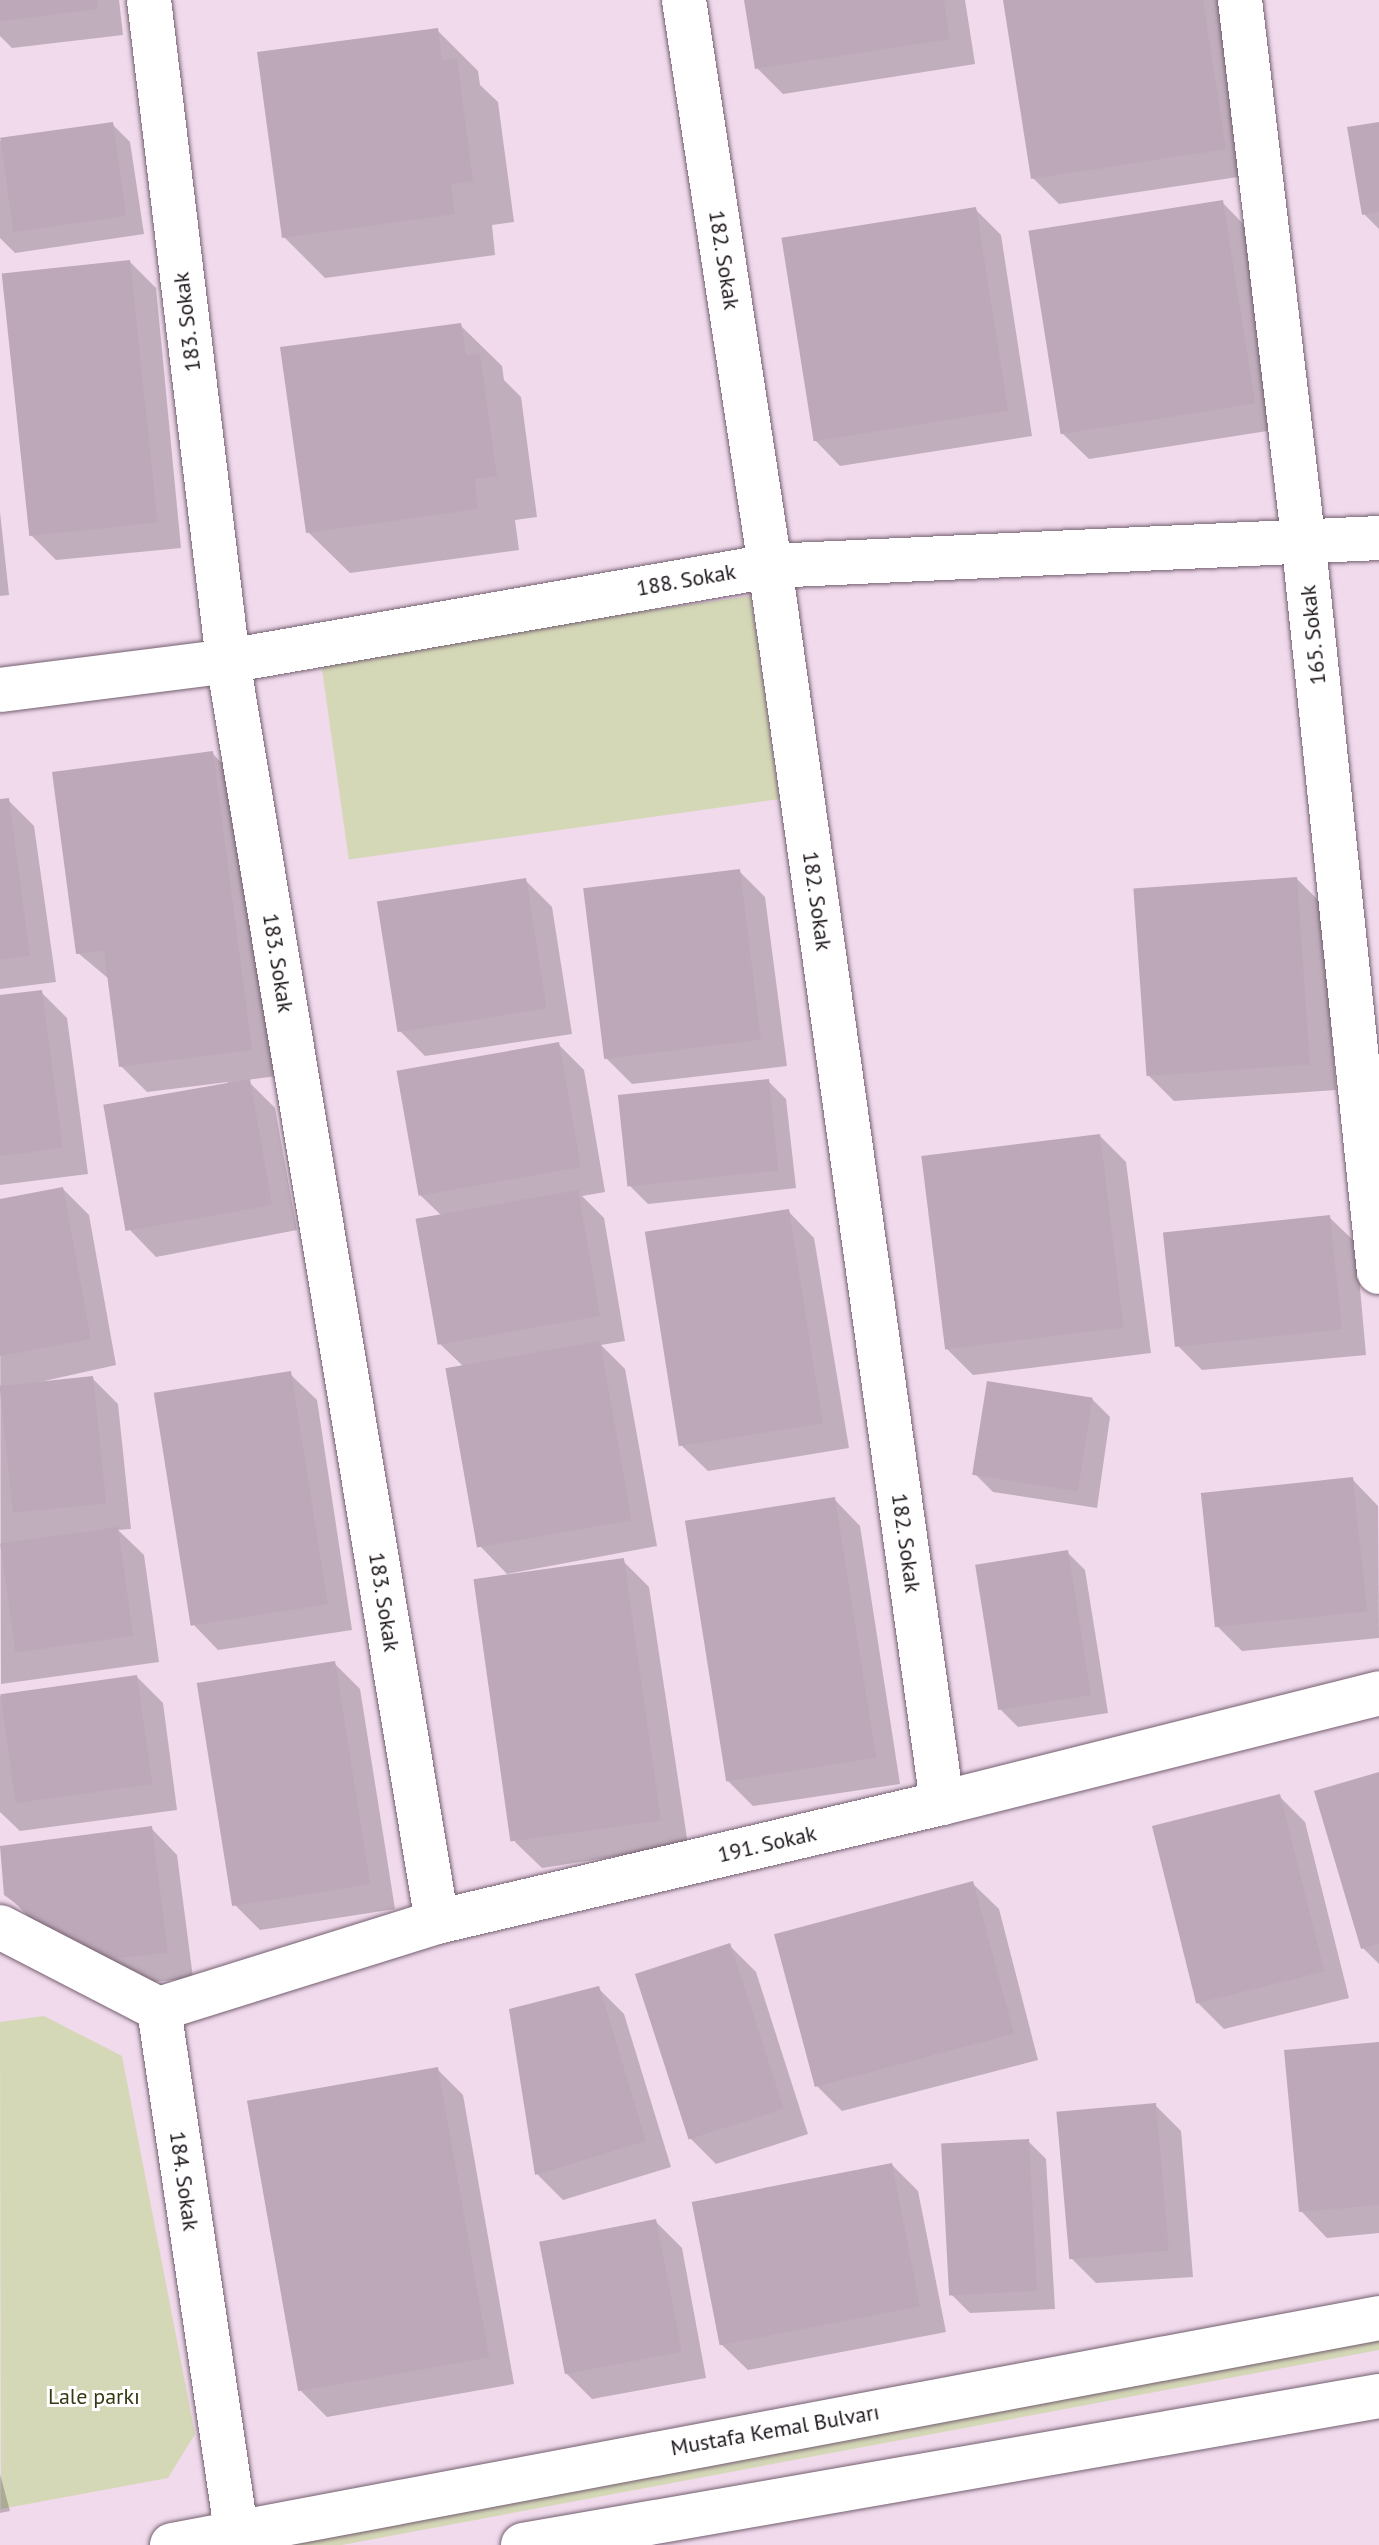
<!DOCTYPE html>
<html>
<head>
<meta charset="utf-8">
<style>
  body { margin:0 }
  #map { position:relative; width:1379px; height:2545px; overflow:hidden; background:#f0daec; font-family:"PT Sans",sans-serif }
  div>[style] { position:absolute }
  .green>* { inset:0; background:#d5d8b7; transform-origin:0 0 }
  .shadow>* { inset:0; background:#0003 }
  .building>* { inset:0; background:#bda8b9; transform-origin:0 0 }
  .roads { filter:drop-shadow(0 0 2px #746070) drop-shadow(0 0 2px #746070) }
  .minor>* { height:44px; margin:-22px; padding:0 22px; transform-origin:22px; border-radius:22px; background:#fff }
  .major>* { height:44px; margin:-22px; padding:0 22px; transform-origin:22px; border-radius:22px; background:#fff }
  span { translate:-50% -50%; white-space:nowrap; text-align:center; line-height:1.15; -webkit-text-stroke:6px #fff; paint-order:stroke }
  .street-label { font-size:22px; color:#1e171d }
  .park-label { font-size:22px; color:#373913 }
</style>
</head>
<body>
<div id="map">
  <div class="green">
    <i style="left:751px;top:596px;width:205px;height:435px;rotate:82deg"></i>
    <i style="clip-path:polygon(44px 2016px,122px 2056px,195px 2434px,168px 2478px,1px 2509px,0 2022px)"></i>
    <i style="clip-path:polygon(1379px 2317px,1379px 2350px,342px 2545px,201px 2545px)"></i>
  </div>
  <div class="shadow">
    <i style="clip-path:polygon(0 0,119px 0,123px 35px,12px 48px,0 36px)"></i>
    <i style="clip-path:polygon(746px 0,965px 0,975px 64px,783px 94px,757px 68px)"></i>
    <i style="clip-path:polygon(1005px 0,1224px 0,1251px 175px,1059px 204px,1033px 178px)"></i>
    <i style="clip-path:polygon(437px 30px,478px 71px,480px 85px,498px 102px,514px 222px,492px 225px,495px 255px,325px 278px,284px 237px)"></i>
    <i style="clip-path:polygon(112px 124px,130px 142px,144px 234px,15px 253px,0 238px,0 141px)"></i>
    <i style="clip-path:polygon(1379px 124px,1379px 229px,1364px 214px)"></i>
    <i style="clip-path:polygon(1222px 202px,1248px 229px,1280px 429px,1089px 459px,1062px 433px)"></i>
    <i style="clip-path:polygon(975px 209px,1001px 235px,1032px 436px,840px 466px,814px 439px)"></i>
    <i style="clip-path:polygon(130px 262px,156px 288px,181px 548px,56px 560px,30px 534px)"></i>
    <i style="clip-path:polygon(460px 325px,502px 366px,504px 380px,521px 397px,537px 517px,515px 520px,519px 550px,350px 573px,308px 532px)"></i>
    <i style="clip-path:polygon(0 512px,9px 595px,0 596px)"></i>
    <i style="clip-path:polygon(212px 753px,238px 779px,277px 1076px,247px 1080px,275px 1108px,297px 1230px,156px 1257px,130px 1230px,228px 1082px,147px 1092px,121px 1066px,109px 979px,78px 953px)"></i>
    <i style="clip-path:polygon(8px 800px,34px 826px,56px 982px,0 989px,0 801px)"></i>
    <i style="clip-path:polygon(739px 871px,765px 897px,787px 1066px,632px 1084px,606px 1058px)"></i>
    <i style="clip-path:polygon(1297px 879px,1323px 905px,1336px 1090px,1174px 1101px,1148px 1075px)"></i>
    <i style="clip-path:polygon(526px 881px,552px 907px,572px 1034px,425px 1056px,399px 1030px)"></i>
    <i style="clip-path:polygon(41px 992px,67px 1018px,88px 1174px,0 1185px,0 997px)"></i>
    <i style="clip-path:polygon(558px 1044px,584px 1070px,605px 1192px,582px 1196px,604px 1218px,625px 1341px,601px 1345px,625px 1369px,657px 1546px,507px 1574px,481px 1547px,464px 1367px,438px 1342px,441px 1215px,419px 1194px)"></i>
    <i style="clip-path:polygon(768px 1081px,786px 1099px,796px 1188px,648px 1204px,630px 1186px)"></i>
    <i style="clip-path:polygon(1100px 1136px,1126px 1162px,1151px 1353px,973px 1375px,947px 1349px)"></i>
    <i style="clip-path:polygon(63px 1189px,89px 1215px,116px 1365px,26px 1385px,92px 1378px,118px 1404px,131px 1529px,118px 1530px,144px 1555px,159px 1662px,1px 1684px,0 1201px)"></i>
    <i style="clip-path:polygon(788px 1211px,814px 1238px,849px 1448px,708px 1471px,681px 1445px)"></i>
    <i style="clip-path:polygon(1329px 1217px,1356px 1243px,1366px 1355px,1202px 1370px,1176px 1344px)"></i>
    <i style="clip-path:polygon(290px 1374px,317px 1400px,352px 1630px,218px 1650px,192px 1623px)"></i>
    <i style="clip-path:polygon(1092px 1399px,1110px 1417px,1097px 1508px,993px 1492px,975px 1474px)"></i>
    <i style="clip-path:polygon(1352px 1479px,1378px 1506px,1379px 1638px,1242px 1651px,1215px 1624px)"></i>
    <i style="clip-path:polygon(834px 1499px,860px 1526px,900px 1784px,753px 1806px,727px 1780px)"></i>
    <i style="clip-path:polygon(1067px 1552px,1085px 1570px,1108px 1713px,1018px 1727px,1000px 1709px)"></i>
    <i style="clip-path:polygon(623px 1561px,649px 1587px,688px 1845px,542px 1868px,515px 1842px)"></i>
    <i style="clip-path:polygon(334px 1663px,360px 1689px,395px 1909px,260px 1930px,234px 1904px)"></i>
    <i style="clip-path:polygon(137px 1677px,163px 1703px,177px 1810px,20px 1831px,0 1812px,0 1696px)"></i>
    <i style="clip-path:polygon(1379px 1774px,1379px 1964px,1363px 1948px)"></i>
    <i style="clip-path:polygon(1279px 1796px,1305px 1822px,1349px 1998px,1224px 2029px,1198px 2003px)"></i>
    <i style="clip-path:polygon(151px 1828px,177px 1855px,193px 1978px,123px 1985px,33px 1921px,6px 1894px)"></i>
    <i style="clip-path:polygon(972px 1883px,999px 1909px,1038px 2060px,842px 2111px,816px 2085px)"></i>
    <i style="clip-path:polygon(730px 1946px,756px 1972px,808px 2134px,716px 2164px,690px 2138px)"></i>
    <i style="clip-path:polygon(598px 1988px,624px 2014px,671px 2167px,563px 2200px,537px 2174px)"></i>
    <i style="clip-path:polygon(1379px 2044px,1379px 2233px,1327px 2238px,1301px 2211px)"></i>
    <i style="clip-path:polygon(437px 2069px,463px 2095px,514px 2384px,327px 2417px,301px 2391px)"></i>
    <i style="clip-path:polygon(1155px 2105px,1181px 2131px,1193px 2277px,1096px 2283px,1070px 2257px)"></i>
    <i style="clip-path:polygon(1028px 2141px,1046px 2159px,1055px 2309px,970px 2313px,952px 2295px)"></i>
    <i style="clip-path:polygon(892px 2165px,918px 2191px,946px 2332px,748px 2370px,721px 2344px)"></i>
    <i style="clip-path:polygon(655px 2221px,682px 2248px,706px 2378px,592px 2399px,566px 2373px)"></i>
    <i style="clip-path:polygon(0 2474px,10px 2511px,0 2513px)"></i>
  </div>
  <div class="building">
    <i style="clip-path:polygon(0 0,97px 0,98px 9px,0 21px)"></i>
    <i style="clip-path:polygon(744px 0,944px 0,950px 39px,755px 69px)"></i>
    <i style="clip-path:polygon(1003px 0,1203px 0,1226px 149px,1031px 179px)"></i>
    <i style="clip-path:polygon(438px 28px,442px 61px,457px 58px,473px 181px,451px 184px,455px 214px,282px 238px,257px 52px)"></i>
    <i style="left:113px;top:122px;width:95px;height:114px;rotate:82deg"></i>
    <i style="clip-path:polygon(1379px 122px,1379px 212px,1362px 215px,1347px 127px)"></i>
    <i style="left:1223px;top:200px;width:206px;height:197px;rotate:81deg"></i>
    <i style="left:976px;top:207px;width:206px;height:197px;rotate:81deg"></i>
    <i style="left:130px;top:260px;width:264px;height:129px;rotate:84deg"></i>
    <i style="clip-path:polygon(461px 323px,466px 355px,480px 354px,497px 476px,475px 479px,478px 509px,306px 533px,280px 347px)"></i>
    <i style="clip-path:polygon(213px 751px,252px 1050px,119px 1067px,104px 951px,76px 954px,52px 772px)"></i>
    <i style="clip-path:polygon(9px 798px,30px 956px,0 960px,0 799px)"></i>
    <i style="left:740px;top:869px;width:172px;height:158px;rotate:83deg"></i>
    <i style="left:1297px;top:877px;width:188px;height:164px;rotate:86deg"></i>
    <i style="left:526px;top:878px;width:132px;height:151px;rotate:81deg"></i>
    <i style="clip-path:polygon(42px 990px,63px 1148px,0 1156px,0 995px)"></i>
    <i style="left:559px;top:1042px;width:127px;height:165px;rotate:80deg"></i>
    <i style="left:250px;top:1079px;width:128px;height:149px;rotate:80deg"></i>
    <i style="left:769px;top:1079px;width:92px;height:152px;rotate:84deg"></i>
    <i style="left:1100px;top:1134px;width:195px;height:180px;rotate:83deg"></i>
    <i style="clip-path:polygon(63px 1187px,91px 1339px,0 1356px,0 1199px)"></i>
    <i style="left:578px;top:1190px;width:128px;height:165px;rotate:80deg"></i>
    <i style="left:789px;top:1209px;width:217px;height:146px;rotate:81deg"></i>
    <i style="left:1330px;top:1215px;width:115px;height:168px;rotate:84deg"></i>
    <i style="left:600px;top:1341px;width:182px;height:157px;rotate:80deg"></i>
    <i style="left:291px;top:1371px;width:236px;height:139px;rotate:81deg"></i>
    <i style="left:93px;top:1376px;width:128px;height:94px;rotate:84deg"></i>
    <i style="left:987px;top:1381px;width:107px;height:95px;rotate:9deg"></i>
    <i style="left:1353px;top:1477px;width:135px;height:153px;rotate:84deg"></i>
    <i style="left:835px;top:1497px;width:264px;height:152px;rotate:81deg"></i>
    <i style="left:118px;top:1527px;width:110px;height:119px;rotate:82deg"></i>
    <i style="left:1068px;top:1550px;width:147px;height:94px;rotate:81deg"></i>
    <i style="left:624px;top:1558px;width:265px;height:152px;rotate:82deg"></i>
    <i style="left:335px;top:1661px;width:226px;height:140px;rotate:81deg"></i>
    <i style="left:137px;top:1675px;width:110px;height:138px;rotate:82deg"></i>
    <i style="clip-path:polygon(1379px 1772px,1379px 1944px,1361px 1949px,1314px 1791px)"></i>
    <i style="left:1280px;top:1794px;width:183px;height:132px;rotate:76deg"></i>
    <i style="clip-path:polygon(152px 1826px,168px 1953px,95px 1960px,4px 1895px,0 1846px)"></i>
    <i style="left:973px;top:1881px;width:158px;height:206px;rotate:75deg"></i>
    <i style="left:730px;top:1943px;width:174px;height:100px;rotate:72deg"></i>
    <i style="clip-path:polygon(599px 1986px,646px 2141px,535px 2175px,509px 2009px)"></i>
    <i style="clip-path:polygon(1379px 2042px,1379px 2205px,1299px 2212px,1284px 2050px)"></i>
    <i style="left:438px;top:2067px;width:295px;height:194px;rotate:80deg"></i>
    <i style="left:1156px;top:2103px;width:148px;height:100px;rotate:85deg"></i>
    <i style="left:1029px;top:2139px;width:152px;height:88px;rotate:87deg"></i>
    <i style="left:892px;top:2163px;width:146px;height:204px;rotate:79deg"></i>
    <i style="left:656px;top:2219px;width:135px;height:119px;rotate:79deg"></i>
  </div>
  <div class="roads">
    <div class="minor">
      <i style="left:149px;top:0;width:666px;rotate:83.18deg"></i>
      <i style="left:228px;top:661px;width:1278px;rotate:80.59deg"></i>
      <i style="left:684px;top:0;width:572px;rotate:81.36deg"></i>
      <i style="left:770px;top:566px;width:1249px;rotate:82.08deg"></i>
      <i style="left:1240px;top:0;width:541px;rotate:83.31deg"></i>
      <i style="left:1303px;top:537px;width:739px;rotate:84.1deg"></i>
      <i style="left:0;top:690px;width:230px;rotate:-7.2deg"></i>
      <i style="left:228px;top:661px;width:550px;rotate:-9.94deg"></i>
      <i style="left:770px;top:566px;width:610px;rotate:-2.63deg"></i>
      <i style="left:0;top:1927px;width:179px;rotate:27.3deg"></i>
      <i style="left:159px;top:2009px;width:527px;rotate:81.59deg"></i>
      <i style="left:159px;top:2009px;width:291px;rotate:-17.4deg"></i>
      <i style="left:437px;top:1922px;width:519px;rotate:-13.26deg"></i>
      <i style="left:942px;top:1803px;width:451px;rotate:-14.1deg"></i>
    </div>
    <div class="major">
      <i style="left:172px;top:2545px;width:1228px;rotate:-10.65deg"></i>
      <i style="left:523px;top:2545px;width:869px;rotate:-9.87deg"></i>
    </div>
  </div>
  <div class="street-label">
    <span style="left:724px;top:260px;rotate:81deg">182. Sokak</span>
    <span style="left:187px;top:322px;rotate:-97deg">183. Sokak</span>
    <span style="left:686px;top:580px;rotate:-10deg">188. Sokak</span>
    <span style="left:1313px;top:635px;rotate:-96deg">165. Sokak</span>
    <span style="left:817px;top:901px;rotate:82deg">182. Sokak</span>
    <span style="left:278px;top:963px;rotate:81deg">183. Sokak</span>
    <span style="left:906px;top:1543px;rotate:82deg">182. Sokak</span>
    <span style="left:384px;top:1602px;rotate:81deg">183. Sokak</span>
    <span style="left:767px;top:1844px;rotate:-13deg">191. Sokak</span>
    <span style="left:184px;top:2181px;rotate:82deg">184. Sokak</span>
    <span style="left:775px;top:2430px;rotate:-10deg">Mustafa Kemal Bulvarı</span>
  </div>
  <div class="park-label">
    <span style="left:94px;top:2397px">Lale parkı</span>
  </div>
</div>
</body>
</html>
